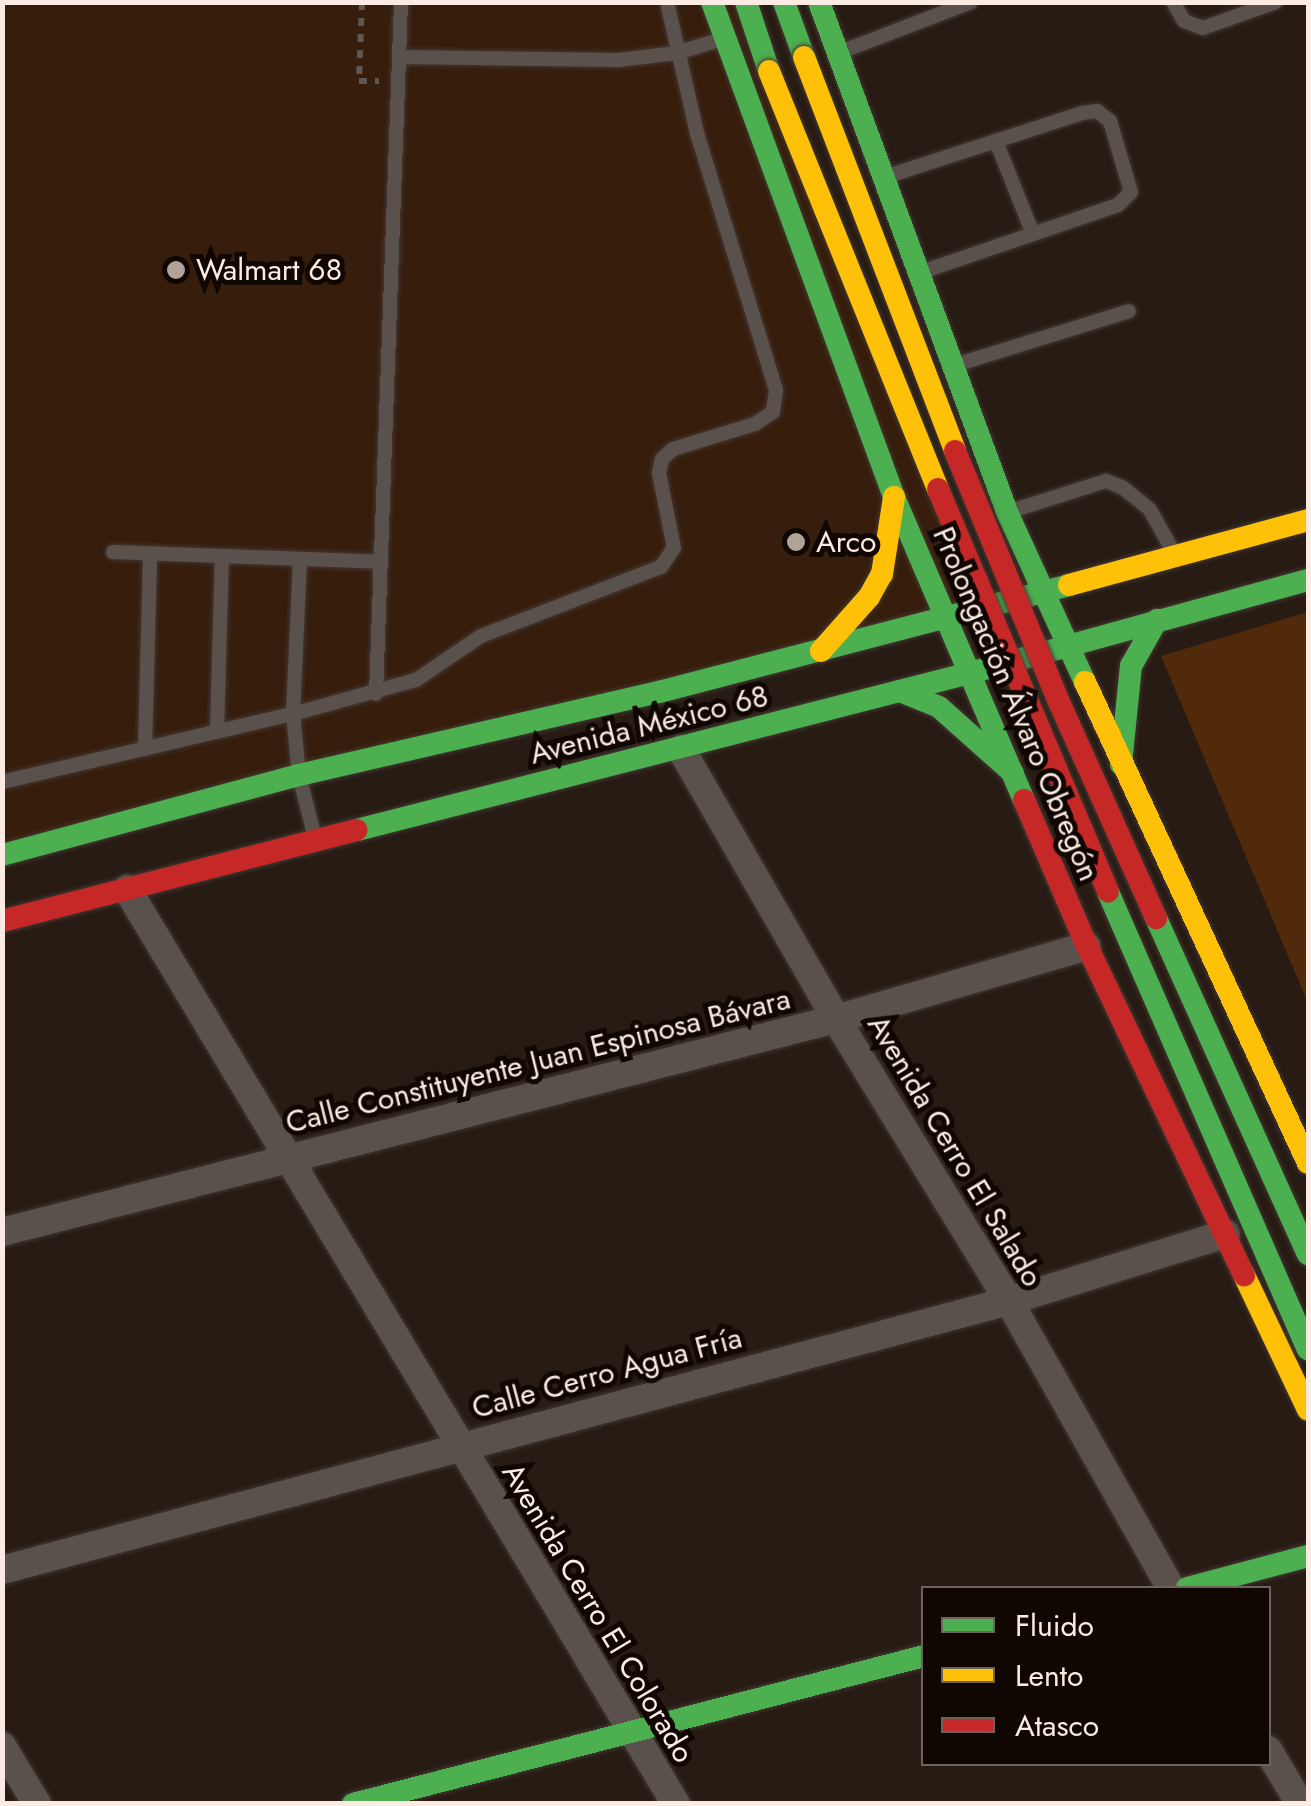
<!DOCTYPE html>
<html>
<head>
<meta charset="utf-8">
<style>
  body { margin:0 }
  #map { position:relative; width:1311px; height:1806px; overflow:hidden; background:#271b13; font-family:Jost,sans-serif }
  div>[style] { position:absolute }
  .built>* { inset:0; background:#371d0b }
  .green>* { inset:0; background:#512a0c }
  .path>* { height:6px; margin-top:-3px; transform-origin:0; background:repeating-linear-gradient(90deg,#605651 0 8px,transparent 0 16px) }
  .roads { filter:drop-shadow(0 0 2px #423833) drop-shadow(0 0 2px #423833) }
  .lane>* { height:14px; margin:-7px; padding:0 7px; transform-origin:7px; border-radius:7px; background:#5b514c }
  .street>* { height:28px; margin:-14px; padding:0 14px; transform-origin:14px; border-radius:14px; background:#5b514c }
  .fast>* { height:22px; margin:-11px; padding:0 11px; transform-origin:11px; border-radius:11px; background:#4caf50 }
  .slow>* { height:22px; margin:-11px; padding:0 11px; transform-origin:11px; border-radius:11px; background:#ffc107 }
  .jam>* { height:22px; margin:-11px; padding:0 11px; transform-origin:11px; border-radius:11px; background:#c62828 }
  .bridges { filter:drop-shadow(0 0 2px #423833) drop-shadow(0 0 2px #423833) }
  .fast-bridge>* { height:22px; margin:-11px; padding:0 11px; transform-origin:11px; border-radius:11px; background:#4caf50 }
  .slow-bridge>* { height:22px; margin:-11px; padding:0 11px; transform-origin:11px; border-radius:11px; background:#ffc107 }
  .jam-bridge>* { height:22px; margin:-11px; padding:0 11px; transform-origin:11px; border-radius:11px; background:#c62828 }
  .dots>* { width:28px; height:28px; translate:-50% -50%; box-sizing:border-box; border:5px solid #100703; border-radius:50% }
  span { translate:-50% -50%; white-space:nowrap; text-align:center; line-height:1.15; -webkit-text-stroke:10px #100703; paint-order:stroke }
  .poi-label { font-size:30px; color:#fbebe2 }
  .left { translate:0 -50%; text-align:left }
  .street-label { font-size:30px; color:#fbebe2 }
  .frame { position:absolute; inset:0; border:5px solid #fbebe2; pointer-events:none }
  .legend { position:absolute; left:921px; top:1586px; width:350px; height:180px; box-sizing:border-box; background:#100703; border:2px solid #6e625c; margin:0; padding:12px 18px; list-style:none; font-size:30px; color:#fbebe2 }
  .legend li { display:flex; align-items:center; gap:20px; height:50px }
  .legend b { width:50px; border:2px solid #6e625c }
</style>
</head>
<body>
<div id="map">
  <div class="built">
    <i style="clip-path:polygon(3px 3px,742px 3px,986px 609px,3px 858px)"></i>
  </div>
  <div class="green">
    <i style="clip-path:polygon(1308px 612px,1308px 1003px,1161px 656px)"></i>
  </div>
  <div class="path">
    <i style="left:362px;top:2px;width:79px;rotate:92.2deg"></i>
    <i style="left:359px;top:81px;width:20px"></i>
  </div>
  <div class="roads">
    <div class="lane">
      <i style="left:1173px;top:2px;width:22px;rotate:60deg"></i>
      <i style="left:1184px;top:21px;width:20px;rotate:20deg"></i>
      <i style="left:1203px;top:28px;width:77px;rotate:-19.6deg"></i>
      <i style="left:838px;top:53px;width:142px;rotate:-21deg"></i>
      <i style="left:400px;top:57px;width:218px;rotate:0.8deg"></i>
      <i style="left:618px;top:60px;width:59px;rotate:-6.8deg"></i>
      <i style="left:677px;top:53px;width:47px;rotate:-17.3deg"></i>
      <i style="left:996px;top:141px;width:100px;rotate:68.3deg"></i>
      <i style="left:885px;top:177px;width:207px;rotate:-18deg"></i>
      <i style="left:1082px;top:113px;width:15px;rotate:-8deg"></i>
      <i style="left:1097px;top:111px;width:16px;rotate:38deg"></i>
      <i style="left:1110px;top:121px;width:74px;rotate:73.5deg"></i>
      <i style="left:1131px;top:192px;width:18px;rotate:135deg"></i>
      <i style="left:1118px;top:205px;width:208px;rotate:161.2deg"></i>
      <i style="left:955px;top:365px;width:182px;rotate:-17.2deg"></i>
      <i style="left:1008px;top:512px;width:103px;rotate:-17.6deg"></i>
      <i style="left:1106px;top:481px;width:17px;rotate:21deg"></i>
      <i style="left:1122px;top:487px;width:36px;rotate:39deg"></i>
      <i style="left:1150px;top:510px;width:47px;rotate:60.7deg"></i>
      <i style="left:113px;top:552px;width:268px;rotate:2.1deg"></i>
      <i style="left:376px;top:694px;width:692px;rotate:-87.93deg"></i>
      <i style="left:217px;top:732px;width:174px;rotate:-88.4deg"></i>
      <i style="left:145px;top:749px;width:194px;rotate:-88.5deg"></i>
      <i style="left:2px;top:782px;width:299px;rotate:-13.2deg"></i>
      <i style="left:293px;top:714px;width:152px;rotate:-87.4deg"></i>
      <i style="left:315px;top:838px;width:65px;rotate:-104.3deg"></i>
      <i style="left:299px;top:775px;width:61px;rotate:-95.6deg"></i>
      <i style="left:293px;top:714px;width:128px;rotate:-15.5deg"></i>
      <i style="left:416px;top:680px;width:78px;rotate:-34.1deg"></i>
      <i style="left:481px;top:636px;width:193px;rotate:-21deg"></i>
      <i style="left:661px;top:567px;width:23px;rotate:-56deg"></i>
      <i style="left:674px;top:548px;width:76px;rotate:-101.3deg"></i>
      <i style="left:659px;top:473px;width:14px;rotate:-78deg"></i>
      <i style="left:662px;top:459px;width:15px;rotate:-42deg"></i>
      <i style="left:673px;top:449px;width:86px;rotate:-17deg"></i>
      <i style="left:755px;top:424px;width:22px;rotate:-34deg"></i>
      <i style="left:773px;top:412px;width:22px;rotate:-82deg"></i>
      <i style="left:776px;top:390px;width:269px;rotate:-107.1deg"></i>
      <i style="left:697px;top:133px;width:130px;rotate:-102.9deg"></i>
    </div>
    <div class="street">
      <i style="left:681px;top:749px;width:311px;rotate:60.1deg"></i>
      <i style="left:836px;top:1019px;width:331px;rotate:58.5deg"></i>
      <i style="left:1009px;top:1301px;width:330px;rotate:60.6deg"></i>
      <i style="left:127px;top:889px;width:1067px;rotate:59.04deg"></i>
      <i style="left:2px;top:1232px;width:861px;rotate:-14.33deg"></i>
      <i style="left:836px;top:1019px;width:261px;rotate:-16.2deg"></i>
      <i style="left:2px;top:1570px;width:1042px;rotate:-14.96deg"></i>
      <i style="left:1009px;top:1301px;width:227px;rotate:-17.2deg"></i>
      <i style="left:2px;top:1746px;width:68px;rotate:58.9deg"></i>
      <i style="left:1268px;top:1750px;width:63px;rotate:59.3deg"></i>
    </div>
    <div class="fast">
      <i style="left:712px;top:2px;width:527px;rotate:69.81deg"></i>
      <i style="left:894px;top:497px;width:330px;rotate:66.8deg"></i>
      <i style="left:746px;top:2px;width:73px;rotate:71.6deg"></i>
      <i style="left:784px;top:2px;width:59px;rotate:70deg"></i>
      <i style="left:819px;top:2px;width:544px;rotate:69.76deg"></i>
      <i style="left:1007px;top:512px;width:187px;rotate:65.4deg"></i>
      <i style="left:900px;top:691px;width:42px;rotate:22.3deg"></i>
      <i style="left:939px;top:707px;width:99px;rotate:41.7deg"></i>
      <i style="left:1121px;top:764px;width:99px;rotate:-84.2deg"></i>
      <i style="left:1131px;top:666px;width:53px;rotate:-60.5deg"></i>
      <i style="left:357px;top:830px;width:633px;rotate:-14.37deg"></i>
      <i style="left:970px;top:673px;width:351px;rotate:-15.4deg"></i>
      <i style="left:2px;top:855px;width:308px;rotate:-15.1deg"></i>
      <i style="left:299px;top:775px;width:369px;rotate:-13deg"></i>
      <i style="left:659px;top:692px;width:424px;rotate:-14.6deg"></i>
      <i style="left:1187px;top:1588px;width:125px;rotate:-14.8deg"></i>
      <i style="left:353px;top:1804px;width:590px;rotate:-14.53deg"></i>
    </div>
    <div class="slow">
      <i style="left:1069px;top:585px;width:248px;rotate:-15.2deg"></i>
      <i style="left:821px;top:651px;width:72px;rotate:-48.4deg"></i>
      <i style="left:869px;top:597px;width:26px;rotate:-61deg"></i>
      <i style="left:882px;top:574px;width:78px;rotate:-81.1deg"></i>
      <i style="left:1085px;top:682px;width:530px;rotate:65.13deg"></i>
      <i style="left:1244px;top:1275px;width:149px;rotate:64.6deg"></i>
    </div>
    <div class="jam">
      <i style="left:1024px;top:800px;width:159px;rotate:66.7deg"></i>
      <i style="left:1087px;top:946px;width:365px;rotate:64.5deg"></i>
      <i style="left:2px;top:921px;width:366px;rotate:-14.4deg"></i>
    </div>
  </div>
  <div class="bridges">
    <div class="fast-bridge">
      <i style="left:1108px;top:892px;width:499px;rotate:66.4deg"></i>
      <i style="left:1156px;top:918px;width:369px;rotate:65.7deg"></i>
    </div>
    <div class="slow-bridge">
      <i style="left:804px;top:57px;width:422px;rotate:69deg"></i>
      <i style="left:769px;top:71px;width:451px;rotate:68deg"></i>
    </div>
    <div class="jam-bridge">
      <i style="left:955px;top:451px;width:272px;rotate:67.5deg"></i>
      <i style="left:1059px;top:702px;width:237px;rotate:65.8deg"></i>
      <i style="left:938px;top:489px;width:437px;rotate:67.1deg"></i>
    </div>
  </div>
  <div class="dots">
    <i style="left:176px;top:270px;background:#b1a29a"></i>
    <i style="left:796px;top:542px;background:#b1a29a"></i>
  </div>
  <div class="poi-label">
    <span class="left" style="left:196px;top:270px">Walmart 68</span>
    <span class="left" style="left:816px;top:542px">Arco</span>
  </div>
  <div class="street-label">
    <span style="left:1016px;top:704px;rotate:67deg">Prolongación Álvaro Obregón</span>
    <span style="left:649px;top:725px;rotate:-14deg">Avenida México 68</span>
    <span style="left:538px;top:1061px;rotate:-14deg">Calle Constituyente Juan Espinosa Bávara</span>
    <span style="left:955px;top:1151px;rotate:59deg">Avenida Cerro El Salado</span>
    <span style="left:607px;top:1373px;rotate:-15deg">Calle Cerro Agua Fría</span>
    <span style="left:598px;top:1613px;rotate:59deg">Avenida Cerro El Colorado</span>
  </div>
  <div class="frame"></div>
  <ul class="legend">
  <li><b style="height:12px;background:#4caf50"></b>Fluido</li>
  <li><b style="height:12px;background:#ffc107"></b>Lento</li>
  <li><b style="height:12px;background:#c62828"></b>Atasco</li>
  </ul>
</div>
</body>
</html>
